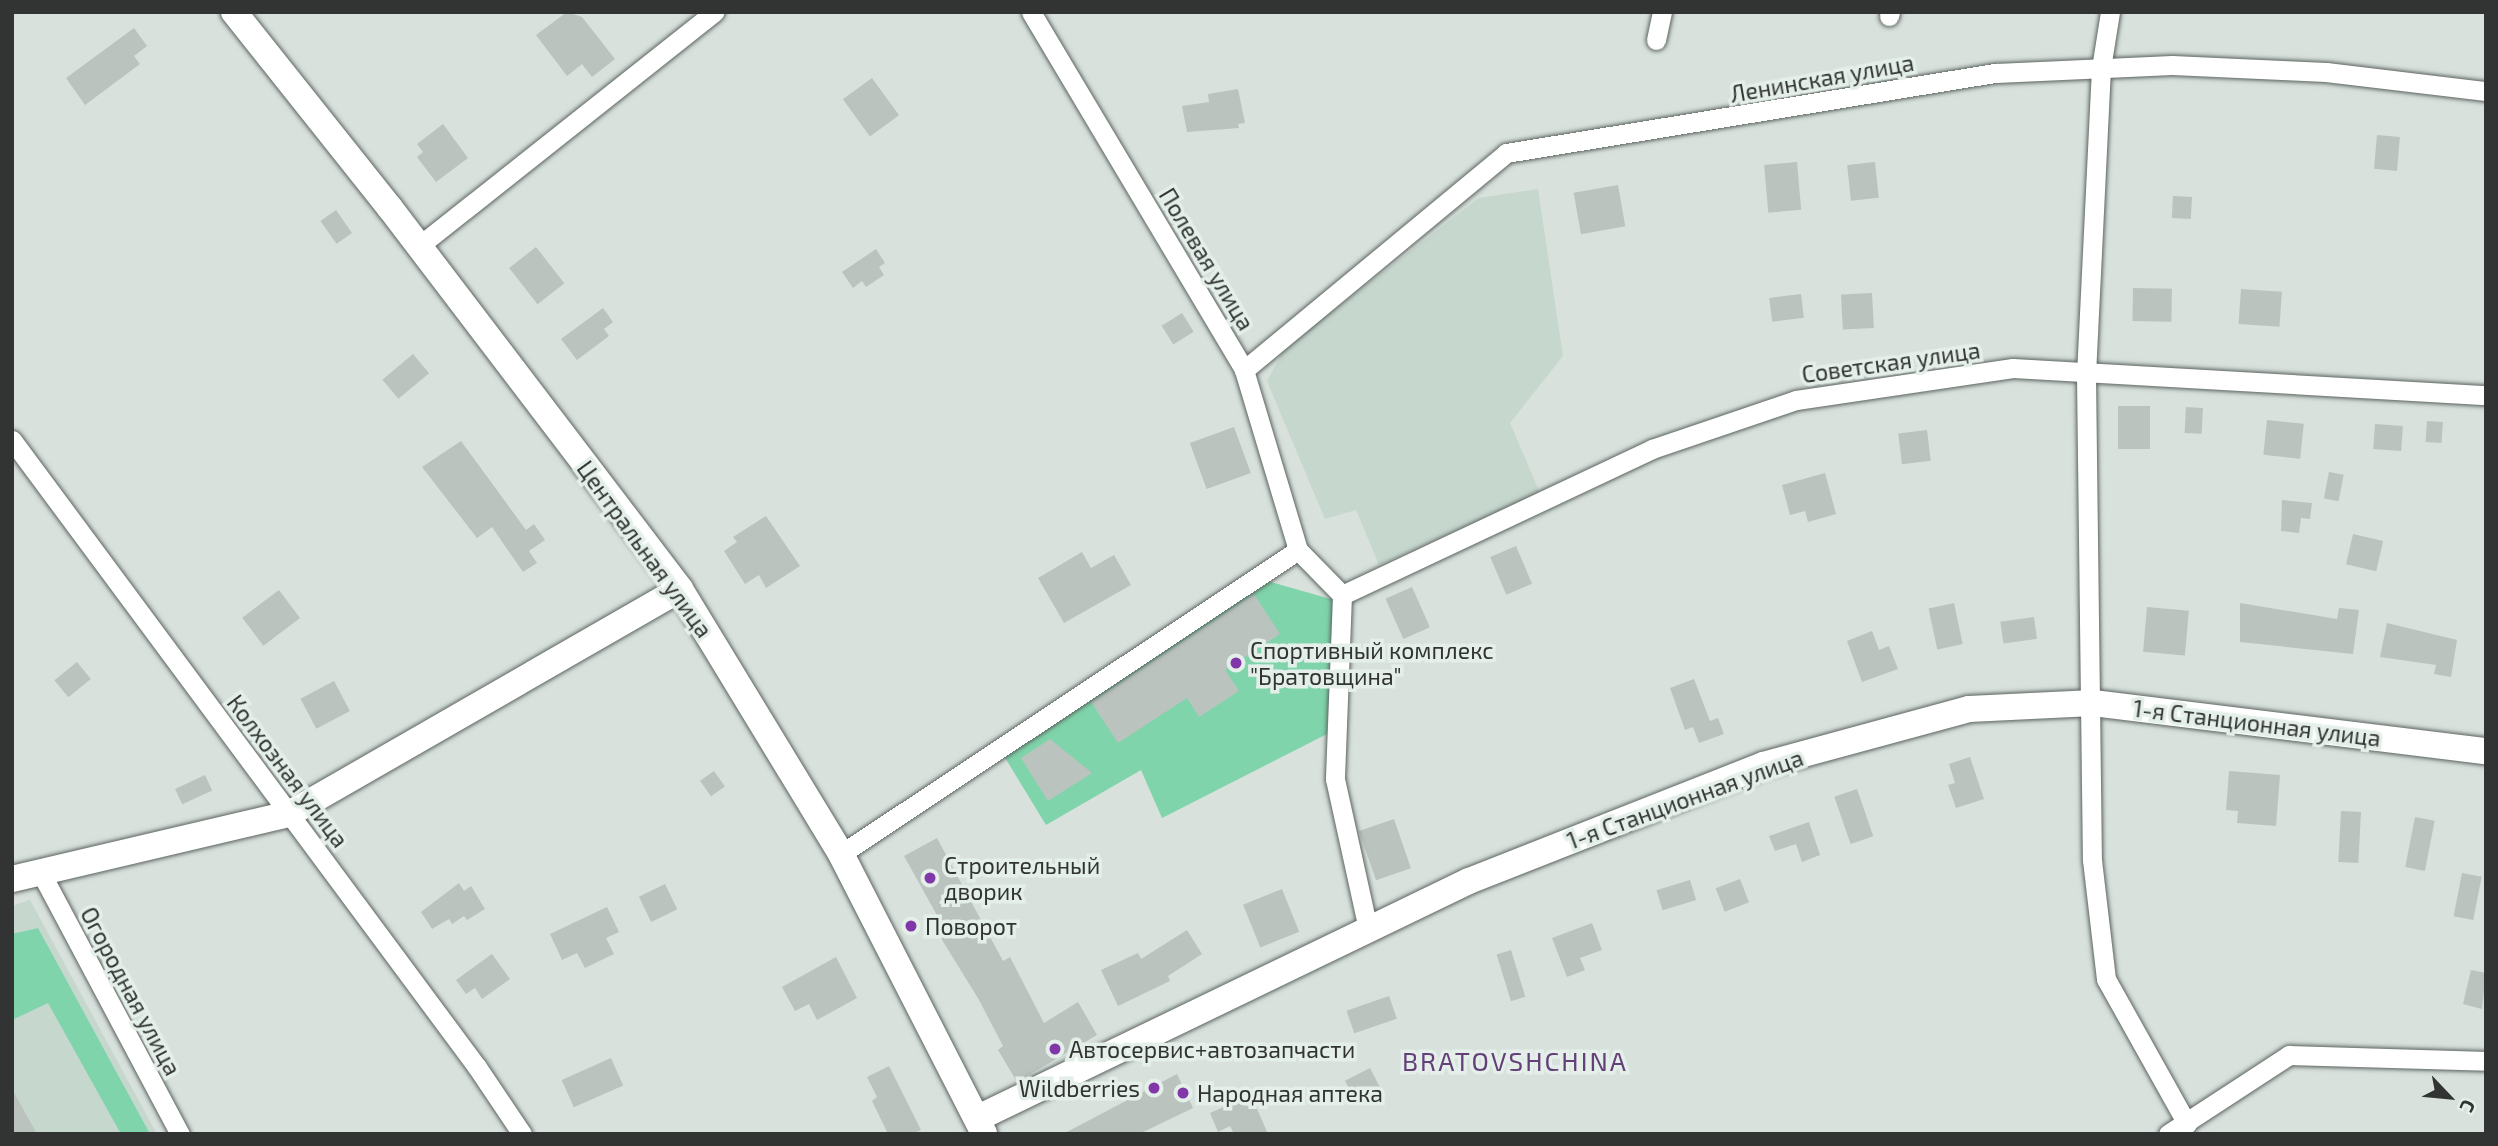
<!DOCTYPE html>
<html>
<head>
<meta charset="utf-8">
<style>
  body { margin:0 }
  #map { position:relative; width:2498px; height:1146px; overflow:hidden; background:#d8e1dc; font-family:"Exo 2",sans-serif }
  div>[style] { position:absolute }
  .built>* { inset:0; background:#c6d7ce }
  .green>* { inset:0; background:#7fd4ab }
  .building>* { inset:0; background:#bac3be; transform-origin:0 0 }
  .roads { filter:drop-shadow(0 0 2px #5c6460) drop-shadow(0 0 2px #5c6460) }
  .street>* { height:19px; margin:-9.5px; padding:0 9.5px; transform-origin:9.5px; border-radius:9.5px; background:#fff }
  .secondary>* { height:26px; margin:-13px; padding:0 13px; transform-origin:13px; border-radius:13px; background:#fff }
  .dots>* { width:19px; height:19px; translate:-50% -50%; box-sizing:border-box; border:4px solid #e5efe9; border-radius:50% }
  span { translate:-50% -50%; white-space:nowrap; text-align:center; line-height:1.15; -webkit-text-stroke:7px #e5efe9; paint-order:stroke }
  .street-label { font-size:23px; color:#313432 }
  .poi-label { font-size:23px; color:#313432 }
  .left { translate:0 -50%; text-align:left }
  .right { translate:-100% -50%; text-align:right }
  .quarter-label { font-size:26px; color:#644079; letter-spacing:2px }
  .frame { position:absolute; inset:0; border:14px solid #313432; pointer-events:none }
  .north { position:absolute; left:2414px; top:1062px; width:70px; height:70px; -webkit-text-stroke:5px #e5efe9; paint-order:stroke; rotate:116deg; font-size:19px; font-weight:700; line-height:28px; text-align:center; color:#313432 }
  .north::after { content:''; display:block; margin:auto; width:24px; height:32px; background:#313432; clip-path:polygon(50% 0,100% 100%,50% 72%,0 100%) }
</style>
</head>
<body>
<div id="map">
  <div class="built">
    <i style="clip-path:polygon(1538px 189px,1563px 356px,1510px 423px,1540px 493px,1379px 565px,1356px 510px,1325px 519px,1267px 381px,1285px 348px,1479px 198px)"></i>
    <i style="clip-path:polygon(30px 900px,157px 1134px,12px 1134px,12px 906px)"></i>
  </div>
  <div class="green">
    <i style="clip-path:polygon(1264px 580px,1334px 600px,1327px 734px,1162px 818px,1141px 770px,1046px 825px,1004px 756px)"></i>
    <i style="clip-path:polygon(38px 928px,150px 1134px,121px 1134px,48px 1003px,12px 1020px,12px 934px)"></i>
  </div>
  <div class="building">
    <i style="clip-path:polygon(567px 12px,582px 17px,615px 59px,592px 77px,582px 64px,567px 76px,536px 35px)"></i>
    <i style="clip-path:polygon(134px 28px,147px 46px,134px 56px,140px 64px,85px 105px,66px 78px)"></i>
    <i style="left:872px;top:78px;width:46px;height:36px;rotate:54deg"></i>
    <i style="clip-path:polygon(1238px 89px,1245px 123px,1238px 124px,1239px 128px,1187px 132px,1182px 106px,1209px 102px,1208px 94px)"></i>
    <i style="clip-path:polygon(443px 124px,468px 158px,436px 182px,417px 157px,423px 152px,417px 144px)"></i>
    <i style="left:2377px;top:135px;width:23px;height:34px;rotate:5deg"></i>
    <i style="left:1797px;top:162px;width:48px;height:33px;rotate:85deg"></i>
    <i style="left:1875px;top:162px;width:36px;height:28px;rotate:84deg"></i>
    <i style="left:1618px;top:185px;width:42px;height:45px;rotate:80deg"></i>
    <i style="left:2173px;top:196px;width:19px;height:22px;rotate:3deg"></i>
    <i style="left:336px;top:210px;width:28px;height:19px;rotate:55deg"></i>
    <i style="left:536px;top:247px;width:46px;height:34px;rotate:52deg"></i>
    <i style="clip-path:polygon(876px 249px,885px 263px,879px 267px,884px 275px,866px 287px,862px 281px,853px 288px,842px 272px)"></i>
    <i style="left:2133px;top:288px;width:39px;height:33px;rotate:1deg"></i>
    <i style="left:2241px;top:289px;width:41px;height:35px;rotate:4deg"></i>
    <i style="left:1872px;top:293px;width:35px;height:31px;rotate:87deg"></i>
    <i style="left:1801px;top:294px;width:24px;height:32px;rotate:83deg"></i>
    <i style="clip-path:polygon(603px 308px,613px 322px,604px 329px,609px 336px,577px 360px,561px 339px)"></i>
    <i style="left:1182px;top:313px;width:22px;height:24px;rotate:58deg"></i>
    <i style="left:413px;top:354px;width:25px;height:40px;rotate:50deg"></i>
    <i style="left:2150px;top:406px;width:43px;height:32px;rotate:90deg"></i>
    <i style="left:2186px;top:407px;width:17px;height:26px;rotate:3deg"></i>
    <i style="left:2267px;top:420px;width:37px;height:35px;rotate:6deg"></i>
    <i style="left:2427px;top:421px;width:16px;height:21px;rotate:4deg"></i>
    <i style="left:2375px;top:424px;width:28px;height:25px;rotate:4deg"></i>
    <i style="left:1234px;top:427px;width:49px;height:47px;rotate:70deg"></i>
    <i style="left:1927px;top:430px;width:31px;height:29px;rotate:83deg"></i>
    <i style="clip-path:polygon(461px 441px,526px 530px,534px 524px,545px 540px,529px 551px,537px 563px,523px 572px,492px 527px,477px 538px,422px 467px)"></i>
    <i style="left:2329px;top:472px;width:15px;height:27px;rotate:11deg"></i>
    <i style="clip-path:polygon(1825px 473px,1836px 514px,1808px 522px,1805px 511px,1790px 515px,1782px 485px)"></i>
    <i style="clip-path:polygon(2282px 500px,2312px 503px,2310px 519px,2301px 518px,2299px 533px,2281px 531px)"></i>
    <i style="clip-path:polygon(766px 516px,800px 566px,766px 588px,759px 575px,745px 584px,724px 551px,737px 542px,733px 537px)"></i>
    <i style="left:2353px;top:534px;width:31px;height:31px;rotate:13deg"></i>
    <i style="left:1516px;top:546px;width:41px;height:28px;rotate:67deg"></i>
    <i style="clip-path:polygon(1082px 552px,1091px 568px,1114px 555px,1131px 585px,1064px 623px,1038px 578px)"></i>
    <i style="left:1412px;top:587px;width:44px;height:29px;rotate:66deg"></i>
    <i style="left:279px;top:590px;width:35px;height:46px;rotate:53deg"></i>
    <i style="clip-path:polygon(1254px 594px,1280px 634px,1225px 670px,1239px 691px,1199px 717px,1187px 698px,1118px 743px,1091px 702px)"></i>
    <i style="left:1954px;top:603px;width:42px;height:26px;rotate:78deg"></i>
    <i style="clip-path:polygon(2240px 603px,2337px 619px,2339px 608px,2359px 610px,2353px 654px,2240px 642px)"></i>
    <i style="left:2147px;top:607px;width:42px;height:45px;rotate:5deg"></i>
    <i style="left:2034px;top:617px;width:22px;height:34px;rotate:82deg"></i>
    <i style="clip-path:polygon(2387px 623px,2457px 640px,2451px 677px,2434px 674px,2436px 665px,2380px 657px)"></i>
    <i style="clip-path:polygon(1872px 631px,1879px 650px,1889px 646px,1898px 669px,1862px 682px,1847px 641px)"></i>
    <i style="left:77px;top:662px;width:22px;height:29px;rotate:51deg"></i>
    <i style="clip-path:polygon(1694px 679px,1710px 721px,1718px 718px,1724px 734px,1699px 743px,1693px 727px,1685px 730px,1670px 688px)"></i>
    <i style="left:334px;top:681px;width:34px;height:38px;rotate:62deg"></i>
    <i style="clip-path:polygon(1050px 739px,1092px 773px,1048px 801px,1021px 758px)"></i>
    <i style="clip-path:polygon(1970px 757px,1984px 799px,1956px 808px,1948px 785px,1955px 783px,1949px 764px)"></i>
    <i style="left:714px;top:771px;width:19px;height:17px;rotate:55deg"></i>
    <i style="clip-path:polygon(2229px 771px,2280px 775px,2276px 826px,2237px 823px,2238px 811px,2226px 810px)"></i>
    <i style="left:205px;top:775px;width:17px;height:33px;rotate:65deg"></i>
    <i style="left:1857px;top:789px;width:50px;height:24px;rotate:71deg"></i>
    <i style="left:2341px;top:811px;width:20px;height:51px;rotate:3deg"></i>
    <i style="left:2415px;top:817px;width:20px;height:51px;rotate:11deg"></i>
    <i style="left:1394px;top:819px;width:52px;height:37px;rotate:71deg"></i>
    <i style="clip-path:polygon(1809px 822px,1820px 855px,1802px 862px,1796px 844px,1775px 851px,1769px 836px)"></i>
    <i style="clip-path:polygon(937px 838px,1003px 961px,1010px 957px,1044px 1023px,1078px 1002px,1097px 1035px,1017px 1082px,998px 1050px,1003px 1046px,979px 1000px,936px 930px,943px 926px,904px 856px)"></i>
    <i style="left:2462px;top:873px;width:20px;height:44px;rotate:11deg"></i>
    <i style="left:1740px;top:879px;width:25px;height:26px;rotate:69deg"></i>
    <i style="left:1690px;top:880px;width:21px;height:35px;rotate:73deg"></i>
    <i style="clip-path:polygon(459px 883px,464px 891px,471px 886px,485px 909px,467px 920px,464px 916px,452px 924px,449px 919px,432px 929px,421px 912px)"></i>
    <i style="left:665px;top:884px;width:28px;height:29px;rotate:64deg"></i>
    <i style="left:1282px;top:889px;width:46px;height:42px;rotate:68deg"></i>
    <i style="clip-path:polygon(607px 907px,619px 932px,606px 938px,614px 954px,585px 968px,577px 953px,562px 960px,550px 934px)"></i>
    <i style="clip-path:polygon(1592px 923px,1602px 950px,1580px 958px,1585px 970px,1567px 977px,1552px 938px)"></i>
    <i style="clip-path:polygon(1187px 930px,1202px 954px,1168px 976px,1170px 981px,1118px 1006px,1101px 970px,1138px 953px,1141px 959px)"></i>
    <i style="left:1511px;top:950px;width:49px;height:15px;rotate:73deg"></i>
    <i style="clip-path:polygon(492px 954px,510px 979px,482px 999px,475px 988px,466px 994px,456px 980px)"></i>
    <i style="clip-path:polygon(836px 957px,857px 998px,817px 1020px,809px 1004px,795px 1011px,782px 987px)"></i>
    <i style="clip-path:polygon(2471px 970px,2486px 973px,2482px 1009px,2463px 1004px)"></i>
    <i style="left:1389px;top:996px;width:24px;height:45px;rotate:71deg"></i>
    <i style="left:611px;top:1058px;width:30px;height:54px;rotate:66deg"></i>
    <i style="clip-path:polygon(889px 1066px,921px 1130px,912px 1134px,888px 1134px,872px 1101px,877px 1097px,867px 1077px)"></i>
    <i style="left:1370px;top:1068px;width:22px;height:28px;rotate:63deg"></i>
    <i style="clip-path:polygon(1177px 1074px,1193px 1108px,1139px 1134px,1063px 1134px)"></i>
    <i style="clip-path:polygon(12px 1089px,37px 1134px,12px 1134px)"></i>
    <i style="clip-path:polygon(1251px 1095px,1268px 1134px,1234px 1134px,1230px 1126px,1218px 1132px,1210px 1113px)"></i>
  </div>
  <div class="roads">
    <div class="street">
      <i style="left:1031px;top:12px;width:417px;rotate:59.2deg"></i>
      <i style="left:1244px;top:370px;width:188px;rotate:73.3deg"></i>
      <i style="left:1298px;top:550px;width:63px;rotate:45.6deg"></i>
      <i style="left:1342px;top:595px;width:184px;rotate:92.2deg"></i>
      <i style="left:1335px;top:779px;width:154px;rotate:77.6deg"></i>
      <i style="left:2110px;top:12px;width:57px;rotate:99.1deg"></i>
      <i style="left:2101px;top:68px;width:307px;rotate:92.8deg"></i>
      <i style="left:2086px;top:375px;width:485px;rotate:89.3deg"></i>
      <i style="left:2092px;top:860px;width:120px;rotate:83.3deg"></i>
      <i style="left:2106px;top:979px;width:166px;rotate:60.8deg"></i>
      <i style="left:1889px;top:16px;width:4px;rotate:-76deg"></i>
      <i style="left:1656px;top:40px;width:29px;rotate:-78deg"></i>
      <i style="left:419px;top:246px;width:377px;rotate:-38.4deg"></i>
      <i style="left:1244px;top:370px;width:340px;rotate:-39.6deg"></i>
      <i style="left:1506px;top:153px;width:496px;rotate:-9.3deg"></i>
      <i style="left:1996px;top:73px;width:176px;rotate:-2.6deg"></i>
      <i style="left:2172px;top:65px;width:154px;rotate:2.6deg"></i>
      <i style="left:2326px;top:72px;width:161px;rotate:6.8deg"></i>
      <i style="left:12px;top:440px;width:781px;rotate:53.44deg"></i>
      <i style="left:477px;top:1067px;width:81px;rotate:56.1deg"></i>
      <i style="left:1342px;top:595px;width:343px;rotate:-25.2deg"></i>
      <i style="left:1652px;top:449px;width:152px;rotate:-18.8deg"></i>
      <i style="left:1796px;top:400px;width:219px;rotate:-8.4deg"></i>
      <i style="left:2013px;top:368px;width:474px;rotate:3.3deg"></i>
      <i style="left:841px;top:854px;width:549px;rotate:-33.63deg"></i>
      <i style="left:40px;top:871px;width:298px;rotate:62deg"></i>
      <i style="left:2168px;top:1134px;width:145px;rotate:-33.1deg"></i>
      <i style="left:2289px;top:1055px;width:197px;rotate:1.7deg"></i>
    </div>
    <div class="secondary">
      <i style="left:234px;top:12px;width:251px;rotate:51.5deg"></i>
      <i style="left:390px;top:208px;width:479px;rotate:52.7deg"></i>
      <i style="left:680px;top:589px;width:310px;rotate:58.7deg"></i>
      <i style="left:841px;top:854px;width:314px;rotate:62.9deg"></i>
      <i style="left:12px;top:879px;width:285px;rotate:-13.2deg"></i>
      <i style="left:289px;top:814px;width:451px;rotate:-29.9deg"></i>
      <i style="left:978px;top:1118px;width:545px;rotate:-25.77deg"></i>
      <i style="left:1469px;top:881px;width:316px;rotate:-21.5deg"></i>
      <i style="left:1763px;top:765px;width:213px;rotate:-15.2deg"></i>
      <i style="left:1969px;top:709px;width:124px;rotate:-2.8deg"></i>
      <i style="left:2093px;top:703px;width:396px;rotate:7deg"></i>
    </div>
  </div>
  <div class="dots">
    <i style="left:1236px;top:663px;background:#8237a9"></i>
    <i style="left:930px;top:878px;background:#8237a9"></i>
    <i style="left:911px;top:926px;background:#8237a9"></i>
    <i style="left:1055px;top:1049px;background:#8237a9"></i>
    <i style="left:1154px;top:1088px;background:#8237a9"></i>
    <i style="left:1183px;top:1093px;background:#8237a9"></i>
  </div>
  <div class="street-label">
    <span style="left:1822px;top:78px;rotate:-10deg">Ленинская улица</span>
    <span style="left:1207px;top:259px;rotate:59deg">Полевая улица</span>
    <span style="left:1891px;top:362px;rotate:-8deg">Советская улица</span>
    <span style="left:645px;top:549px;rotate:54deg">Центральная улица</span>
    <span style="left:2257px;top:723px;rotate:7deg">1-я Станционная улица</span>
    <span style="left:288px;top:771px;rotate:53deg">Колхозная улица</span>
    <span style="left:1685px;top:799px;rotate:-20deg">1-я Станционная улица</span>
    <span style="left:131px;top:991px;rotate:62deg">Огородная улица</span>
  </div>
  <div class="poi-label">
    <span class="left" style="left:1250px;top:663px">Спортивный комплекс<br>"Братовщина"</span>
    <span class="left" style="left:944px;top:878px">Строительный<br>дворик</span>
    <span class="left" style="left:925px;top:926px">Поворот</span>
    <span class="left" style="left:1069px;top:1049px">Автосервис+автозапчасти</span>
    <span class="right" style="left:1140px;top:1088px">Wildberries</span>
    <span class="left" style="left:1197px;top:1093px">Народная аптека</span>
  </div>
  <div class="quarter-label">
    <span style="left:1515px;top:1061px">BRATOVSHCHINA</span>
  </div>
  <div class="frame"></div>
  <div class="north">С</div>
</div>
</body>
</html>
